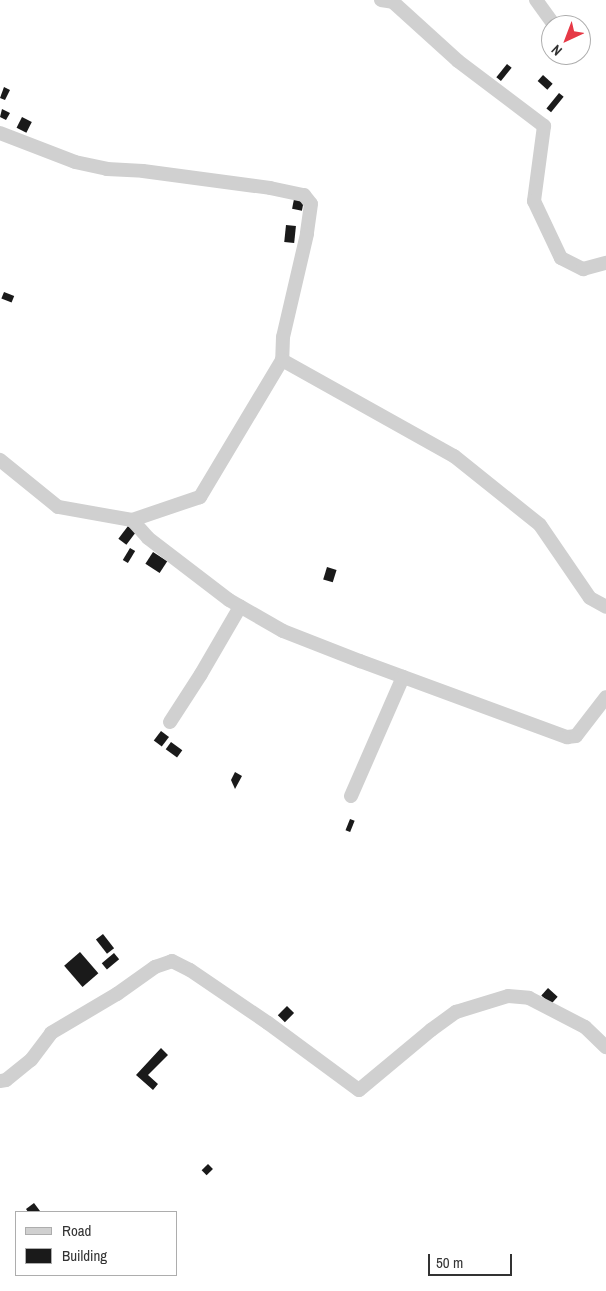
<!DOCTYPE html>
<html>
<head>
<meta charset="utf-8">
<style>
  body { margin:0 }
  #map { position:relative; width:606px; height:1291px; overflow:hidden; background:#fff; font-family:"Archivo Narrow",sans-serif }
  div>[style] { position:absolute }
  .building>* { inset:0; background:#1a1a1a; transform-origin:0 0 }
  .minor>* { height:14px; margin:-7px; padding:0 7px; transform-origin:7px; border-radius:7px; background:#d0d0d0 }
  span { translate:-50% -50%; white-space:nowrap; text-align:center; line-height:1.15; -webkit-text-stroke:5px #fff; paint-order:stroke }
  .legend { position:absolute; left:15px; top:1211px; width:162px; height:65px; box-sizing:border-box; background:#fff; border:1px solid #adadad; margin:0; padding:6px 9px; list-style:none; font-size:15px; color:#333 }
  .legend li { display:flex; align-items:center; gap:10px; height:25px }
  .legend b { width:25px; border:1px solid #adadad }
  .north { position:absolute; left:541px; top:15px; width:50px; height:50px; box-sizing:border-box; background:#fff; border:1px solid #adadad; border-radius:50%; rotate:223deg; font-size:14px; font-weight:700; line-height:20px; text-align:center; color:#333 }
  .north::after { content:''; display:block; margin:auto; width:18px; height:22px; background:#e63946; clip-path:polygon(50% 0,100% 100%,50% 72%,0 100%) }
  .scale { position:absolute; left:428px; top:1254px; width:84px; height:22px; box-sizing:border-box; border:2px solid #333; border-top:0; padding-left:6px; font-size:15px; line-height:18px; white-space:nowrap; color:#333; -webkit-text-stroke:4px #fff; paint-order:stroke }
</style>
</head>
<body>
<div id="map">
  <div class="building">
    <i style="left:507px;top:64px;width:6px;height:17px;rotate:39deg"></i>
    <i style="left:543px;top:75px;width:13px;height:8px;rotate:42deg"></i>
    <i style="clip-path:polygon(4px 87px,10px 90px,5px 100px,0 98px)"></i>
    <i style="left:559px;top:93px;width:6px;height:20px;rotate:39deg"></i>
    <i style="clip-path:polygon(2px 109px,10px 113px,6px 120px,0 117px)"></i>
    <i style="left:22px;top:117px;width:11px;height:12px;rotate:27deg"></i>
    <i style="left:294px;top:199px;width:10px;height:10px;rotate:11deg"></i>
    <i style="left:286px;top:225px;width:10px;height:17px;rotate:6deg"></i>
    <i style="left:4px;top:292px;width:11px;height:7px;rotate:22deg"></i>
    <i style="left:128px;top:526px;width:10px;height:16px;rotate:37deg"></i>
    <i style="left:130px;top:548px;width:6px;height:14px;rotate:31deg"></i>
    <i style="left:153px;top:552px;width:17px;height:14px;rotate:33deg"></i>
    <i style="left:327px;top:567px;width:10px;height:13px;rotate:17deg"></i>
    <i style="left:161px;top:731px;width:10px;height:12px;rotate:37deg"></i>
    <i style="left:171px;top:742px;width:14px;height:9px;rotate:36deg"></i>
    <i style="clip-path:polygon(235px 772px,242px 776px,235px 789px,231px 780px)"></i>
    <i style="left:350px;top:819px;width:5px;height:12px;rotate:22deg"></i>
    <i style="left:103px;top:934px;width:18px;height:9px;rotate:52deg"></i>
    <i style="left:80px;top:952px;width:28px;height:21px;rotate:49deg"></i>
    <i style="left:114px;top:953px;width:8px;height:16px;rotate:50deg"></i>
    <i style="left:548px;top:988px;width:13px;height:10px;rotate:42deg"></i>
    <i style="left:287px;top:1006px;width:10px;height:13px;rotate:45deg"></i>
    <i style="clip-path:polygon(161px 1048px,168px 1055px,148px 1075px,158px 1084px,153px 1090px,136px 1075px)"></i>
    <i style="left:208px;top:1164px;width:7px;height:9px;rotate:45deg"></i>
    <i style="clip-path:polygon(34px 1203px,40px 1211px,28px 1212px,26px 1209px)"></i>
  </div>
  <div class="minor">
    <i style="left:381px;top:0;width:12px;rotate:9deg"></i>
    <i style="left:393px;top:2px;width:88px;rotate:42.2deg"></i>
    <i style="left:458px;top:61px;width:108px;rotate:37.1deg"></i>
    <i style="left:544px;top:126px;width:76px;rotate:97.6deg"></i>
    <i style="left:534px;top:201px;width:63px;rotate:64.7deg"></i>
    <i style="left:561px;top:258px;width:25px;rotate:27deg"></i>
    <i style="left:583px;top:269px;width:24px;rotate:-15deg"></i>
    <i style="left:536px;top:0;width:31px;rotate:54deg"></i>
    <i style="left:0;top:133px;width:80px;rotate:21.1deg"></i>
    <i style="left:75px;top:162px;width:33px;rotate:12deg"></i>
    <i style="left:107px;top:169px;width:36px;rotate:3deg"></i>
    <i style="left:143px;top:171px;width:128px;rotate:7.6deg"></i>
    <i style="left:270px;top:188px;width:35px;rotate:12deg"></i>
    <i style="left:304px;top:195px;width:11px;rotate:52deg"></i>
    <i style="left:311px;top:204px;width:30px;rotate:98deg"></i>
    <i style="left:307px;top:234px;width:106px;rotate:103.1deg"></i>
    <i style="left:283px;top:337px;width:23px;rotate:92deg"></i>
    <i style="left:282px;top:360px;width:160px;rotate:120.9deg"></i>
    <i style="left:200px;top:497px;width:72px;rotate:161.3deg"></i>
    <i style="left:132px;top:520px;width:75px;rotate:-170deg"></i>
    <i style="left:58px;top:507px;width:75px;rotate:-141deg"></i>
    <i style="left:282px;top:360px;width:197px;rotate:29.2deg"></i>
    <i style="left:454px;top:456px;width:110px;rotate:38.7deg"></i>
    <i style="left:540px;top:525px;width:88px;rotate:55.6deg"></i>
    <i style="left:590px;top:598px;width:18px;rotate:29deg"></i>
    <i style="left:132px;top:520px;width:24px;rotate:48deg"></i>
    <i style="left:148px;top:538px;width:102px;rotate:37.4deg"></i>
    <i style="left:229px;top:600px;width:62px;rotate:29.9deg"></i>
    <i style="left:283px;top:631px;width:83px;rotate:21.3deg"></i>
    <i style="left:360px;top:661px;width:221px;rotate:20.2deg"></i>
    <i style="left:567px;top:737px;width:9px;rotate:-6deg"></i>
    <i style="left:576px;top:736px;width:49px;rotate:-52.4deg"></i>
    <i style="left:170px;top:722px;width:57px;rotate:-57.1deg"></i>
    <i style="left:201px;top:674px;width:78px;rotate:-59.8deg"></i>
    <i style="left:351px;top:796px;width:130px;rotate:-66.4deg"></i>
    <i style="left:0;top:1081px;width:6px;rotate:-9deg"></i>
    <i style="left:6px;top:1080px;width:32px;rotate:-39deg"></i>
    <i style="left:31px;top:1060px;width:34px;rotate:-53deg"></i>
    <i style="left:51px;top:1033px;width:77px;rotate:-30.6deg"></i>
    <i style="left:117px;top:994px;width:47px;rotate:-35.4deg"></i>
    <i style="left:155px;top:967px;width:18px;rotate:-19deg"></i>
    <i style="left:172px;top:961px;width:20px;rotate:27deg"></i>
    <i style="left:190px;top:970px;width:94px;rotate:34.2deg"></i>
    <i style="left:268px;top:1023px;width:113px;rotate:36.4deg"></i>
    <i style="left:359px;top:1090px;width:94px;rotate:-39.8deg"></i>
    <i style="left:431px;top:1030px;width:31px;rotate:-36deg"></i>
    <i style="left:456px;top:1012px;width:54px;rotate:-17.1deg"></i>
    <i style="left:508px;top:996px;width:21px;rotate:5deg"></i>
    <i style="left:529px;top:998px;width:63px;rotate:27.4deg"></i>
    <i style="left:585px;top:1027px;width:29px;rotate:44deg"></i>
  </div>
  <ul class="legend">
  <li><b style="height:6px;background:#d0d0d0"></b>Road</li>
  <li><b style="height:14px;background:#1a1a1a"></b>Building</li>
  </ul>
  <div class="north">N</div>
  <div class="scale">50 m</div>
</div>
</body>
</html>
